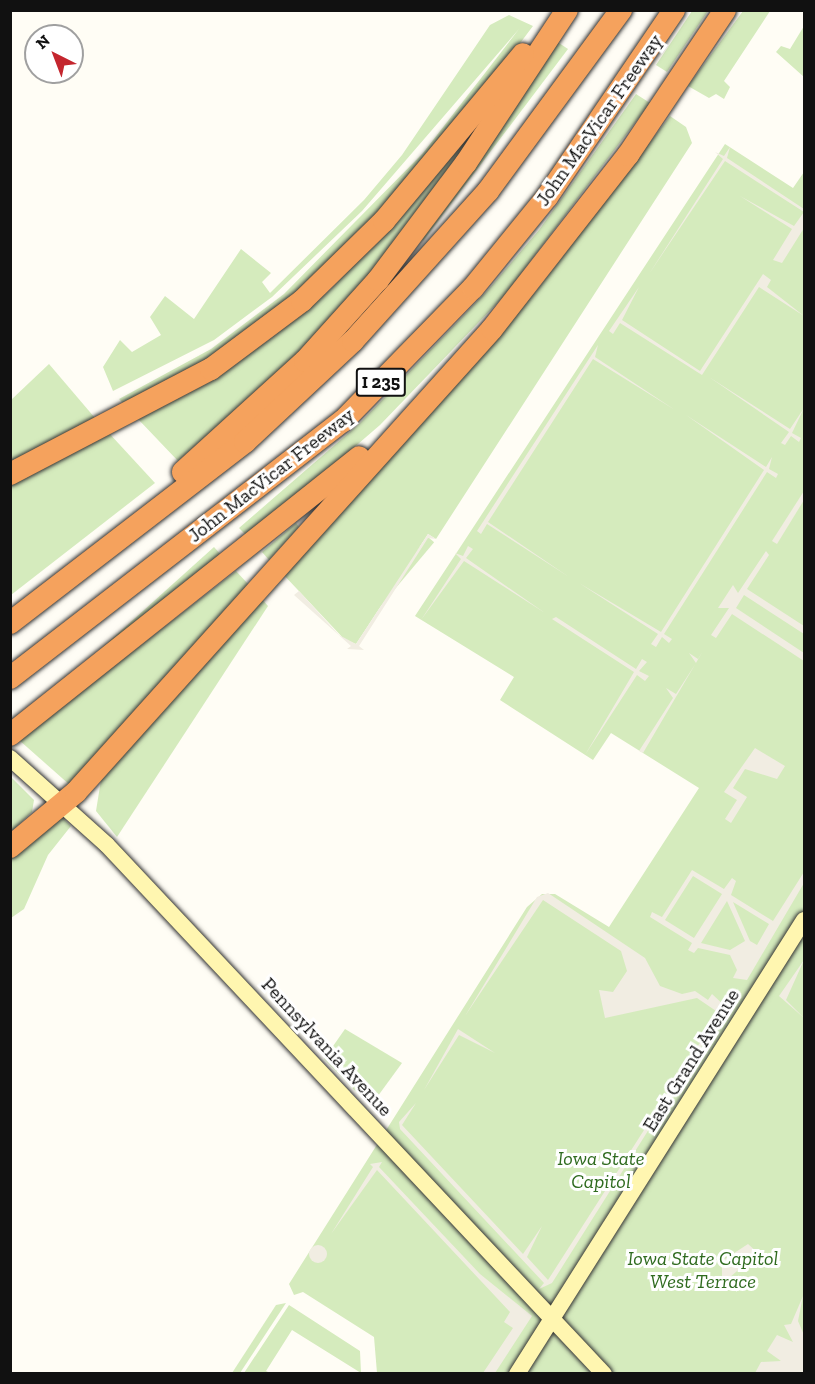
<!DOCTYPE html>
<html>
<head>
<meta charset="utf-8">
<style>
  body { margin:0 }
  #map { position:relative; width:815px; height:1384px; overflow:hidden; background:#fffdf5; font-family:"Zilla Slab",serif }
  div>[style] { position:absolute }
  .green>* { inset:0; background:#d5ebbd; transform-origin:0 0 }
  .plaza>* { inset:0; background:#f1ede2 }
  .round { border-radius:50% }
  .roads { filter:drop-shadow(0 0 2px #333) drop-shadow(0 0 2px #333) }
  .secondary>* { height:16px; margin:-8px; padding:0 8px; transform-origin:8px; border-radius:8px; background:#fff6b0 }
  .highway>* { height:22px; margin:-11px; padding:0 11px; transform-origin:11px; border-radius:11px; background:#f5a25d }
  span { translate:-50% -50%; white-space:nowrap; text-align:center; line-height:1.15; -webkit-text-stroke:6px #fff; paint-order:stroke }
  .shield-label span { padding:2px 4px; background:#fff; border:2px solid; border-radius:4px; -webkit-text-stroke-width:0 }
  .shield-label { font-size:18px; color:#111; font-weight:700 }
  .street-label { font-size:20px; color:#111 }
  .park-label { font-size:20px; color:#2f6b1f; font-style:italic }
  .frame { position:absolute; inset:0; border:12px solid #111; pointer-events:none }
  .north { position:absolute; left:24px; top:24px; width:60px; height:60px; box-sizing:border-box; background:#fff; border:2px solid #a0a0a0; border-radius:50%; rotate:318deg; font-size:16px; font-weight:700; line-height:24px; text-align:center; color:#111 }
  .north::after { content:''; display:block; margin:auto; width:21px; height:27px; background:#c4262e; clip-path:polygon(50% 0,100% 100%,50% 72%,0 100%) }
</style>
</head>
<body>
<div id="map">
  <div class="green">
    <i style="clip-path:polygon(692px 11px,708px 11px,667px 72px,656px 65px)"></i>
    <i style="clip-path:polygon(743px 11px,770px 11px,724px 81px,730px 87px,724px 99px,716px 94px,709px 98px,688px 86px)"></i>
    <i style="clip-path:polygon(509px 15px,533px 26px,481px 95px,342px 253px,284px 305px,209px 359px,125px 405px,119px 399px,211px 349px,284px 294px,423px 153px,519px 29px,362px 211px,272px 297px,214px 340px,113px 391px,103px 367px,120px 340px,132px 352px,161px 335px,150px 317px,165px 296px,194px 319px,241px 249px,271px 273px,262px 282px,270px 293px,364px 200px,402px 155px,490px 25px)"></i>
    <i style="clip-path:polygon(804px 26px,804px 77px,776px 52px,781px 46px,790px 49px)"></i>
    <i style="clip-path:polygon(556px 41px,568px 49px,423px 241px,422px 239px)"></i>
    <i style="clip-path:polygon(636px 94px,650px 103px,504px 296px,380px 425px,249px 538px,239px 528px,359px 424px,488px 290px,539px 230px)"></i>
    <i style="clip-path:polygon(670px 116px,686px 127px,692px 143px,436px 539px,428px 534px,356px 644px,345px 640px,281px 572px,537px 290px)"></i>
    <i style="clip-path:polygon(476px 129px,404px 233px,307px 346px,178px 461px,138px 419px,266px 342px,330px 290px)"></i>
    <i style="clip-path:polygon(725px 144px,793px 188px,804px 172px,804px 1373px,377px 1373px,374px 1337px,303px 1292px,294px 1295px,289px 1284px,527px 907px,542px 894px,555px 894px,609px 927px,699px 788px,611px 733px,593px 760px,500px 700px,514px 677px,415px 616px)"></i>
    <i style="clip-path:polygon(49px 364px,95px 418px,11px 465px,11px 400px)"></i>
    <i style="clip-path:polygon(108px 432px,155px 483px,11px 595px,11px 485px)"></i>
    <i style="clip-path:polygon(296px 523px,299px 527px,269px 560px,262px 552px)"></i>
    <i style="left:428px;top:537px;width:8px;height:130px;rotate:40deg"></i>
    <i style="left:214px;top:547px;width:12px;height:257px;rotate:48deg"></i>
    <i style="clip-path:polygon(236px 571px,249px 585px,71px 786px,19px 740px)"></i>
    <i style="clip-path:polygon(261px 598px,268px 606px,117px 837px,96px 811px,101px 780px)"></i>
    <i style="clip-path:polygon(11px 777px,34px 800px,32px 812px,11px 832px)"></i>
    <i style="clip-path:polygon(62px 817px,71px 826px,48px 855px,24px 909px,11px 918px,11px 857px)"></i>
    <i style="clip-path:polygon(345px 1029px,402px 1063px,375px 1100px,361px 1097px,324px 1059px)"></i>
    <i style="clip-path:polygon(286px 1303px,240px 1373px,232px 1373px,276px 1305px)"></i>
    <i style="clip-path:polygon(289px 1305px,360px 1351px,361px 1373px,292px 1330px,266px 1371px,270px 1373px,244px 1373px)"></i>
  </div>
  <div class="plaza">
    <i style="clip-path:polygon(730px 147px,727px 158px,804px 209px,804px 228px,782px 263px,773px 260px,792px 229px,740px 196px,794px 226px,804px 212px,725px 161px,649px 274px,723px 159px,715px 152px,724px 156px)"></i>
    <i style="clip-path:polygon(763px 274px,771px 280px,767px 287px,804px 316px,759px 287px,702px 375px,620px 323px,613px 334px,609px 331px,639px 287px,622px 320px,700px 371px)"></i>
    <i style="clip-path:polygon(598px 345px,595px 357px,675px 410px,593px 359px,488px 522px,569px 577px,487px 524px,481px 534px,477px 531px)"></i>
    <i style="clip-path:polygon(709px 377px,790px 429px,804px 408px,792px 433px,801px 438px,799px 442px,791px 436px,785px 445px,781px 443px,789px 432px)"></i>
    <i style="clip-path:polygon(686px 415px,766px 467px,772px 457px,769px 469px,778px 474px,776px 478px,767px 472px,664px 634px,672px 639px,669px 643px,662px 637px,656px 647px,651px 644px,658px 634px,579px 583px,661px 632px,764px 470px)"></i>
    <i style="clip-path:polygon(804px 491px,804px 500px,777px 544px,772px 541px)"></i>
    <i style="clip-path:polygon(428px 534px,436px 539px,428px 538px,359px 646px,364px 650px,347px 649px,351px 646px,294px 595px,299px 591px,339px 635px,356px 644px)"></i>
    <i style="clip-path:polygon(468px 546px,473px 549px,466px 558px,545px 613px,464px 561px,421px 620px,461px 559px,455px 553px,463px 556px)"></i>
    <i style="clip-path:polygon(766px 551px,769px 555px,747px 589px,804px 626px,804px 634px,744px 595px,736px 608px,804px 653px,804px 661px,732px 614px,716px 638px,711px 635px,729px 608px,718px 608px,733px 585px,738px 593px)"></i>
    <i style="clip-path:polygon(556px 617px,636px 669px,642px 659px,647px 662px,639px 671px,649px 676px,645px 681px,637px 675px,585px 755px,634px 672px,552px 619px)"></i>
    <i style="clip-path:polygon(703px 651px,643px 753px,639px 751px,673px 698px,666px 688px,676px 694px,696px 663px,689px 653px,698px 659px)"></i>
    <i style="clip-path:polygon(755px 748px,785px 766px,777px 779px,745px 769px,733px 788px,747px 797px,731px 823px,725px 819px,737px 800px,724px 792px)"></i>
    <i style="clip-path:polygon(evenodd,692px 870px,724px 889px,732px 878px,736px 881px,731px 895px,773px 921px,804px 872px,804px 883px,747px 980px,733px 978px,737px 970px,730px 955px,698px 948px,694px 953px,688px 950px,692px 943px,650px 917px,652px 912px,662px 917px,692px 870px,693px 876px,722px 894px,694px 938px,665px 920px,693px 876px,692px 870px,727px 901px,745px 941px,730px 950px,701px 943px,727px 901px,692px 870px,733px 902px,769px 924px,757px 945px,750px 941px,733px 902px)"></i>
    <i style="clip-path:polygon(548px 893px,645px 958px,660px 986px,682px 994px,695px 991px,708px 1000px,712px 994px,726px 1007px,552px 1283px,539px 1289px,544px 1283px,400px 1129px,399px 1122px,416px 1103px,402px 1125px,523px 1254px,542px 1226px,527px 1257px,548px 1280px,719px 1013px,697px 998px,605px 1018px,599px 990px,613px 992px,627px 971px,621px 951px,543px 900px,465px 1016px,537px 897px)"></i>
    <i style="clip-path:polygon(804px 960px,786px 1000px,804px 1018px,779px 996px)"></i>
    <i style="clip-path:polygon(458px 1029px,495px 1053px,459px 1035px,424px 1090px)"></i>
    <i style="clip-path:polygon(382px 1162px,379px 1167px,480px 1274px,532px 1316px,495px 1373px,483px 1373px,513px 1328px,504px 1322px,510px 1312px,377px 1170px,331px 1234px,373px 1167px,370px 1164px)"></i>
    <i style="clip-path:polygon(748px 1244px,758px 1253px,722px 1284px,722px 1261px)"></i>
    <i class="round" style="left:309px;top:1245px;width:18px;height:18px"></i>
    <i style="clip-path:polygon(803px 1296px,798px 1321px,804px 1335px,804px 1373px,755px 1373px,761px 1362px,781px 1361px,767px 1351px,777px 1335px,793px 1342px,784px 1325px,791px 1324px)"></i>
  </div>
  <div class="roads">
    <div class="secondary">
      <i style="left:10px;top:758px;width:130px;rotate:41.9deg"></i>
      <i style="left:107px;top:845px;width:726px;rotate:46.79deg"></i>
      <i style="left:517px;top:1374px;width:537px;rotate:-57.7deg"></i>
    </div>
    <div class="highway">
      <i style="left:183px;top:472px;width:165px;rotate:-42.3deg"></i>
      <i style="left:305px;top:361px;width:109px;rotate:-48deg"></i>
      <i style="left:378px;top:280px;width:146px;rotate:-53.1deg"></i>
      <i style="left:466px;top:163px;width:183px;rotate:-56.6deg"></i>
      <i style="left:10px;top:474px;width:227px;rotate:-27.6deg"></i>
      <i style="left:211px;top:369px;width:114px;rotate:-36.8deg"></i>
      <i style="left:302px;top:301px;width:115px;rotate:-44.3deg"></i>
      <i style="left:384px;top:221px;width:217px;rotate:-50.2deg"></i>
      <i style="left:10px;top:623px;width:297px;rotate:-37.6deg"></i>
      <i style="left:245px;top:442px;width:148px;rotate:-43.1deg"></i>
      <i style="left:353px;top:341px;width:202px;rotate:-48deg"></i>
      <i style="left:488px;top:191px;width:225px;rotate:-53.7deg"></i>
      <i style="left:10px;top:678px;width:421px;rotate:-37.7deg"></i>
      <i style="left:343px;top:421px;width:186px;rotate:-45.7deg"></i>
      <i style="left:473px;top:288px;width:117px;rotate:-50.9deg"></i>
      <i style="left:547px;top:197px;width:226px;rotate:-55.8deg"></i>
      <i style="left:10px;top:735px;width:446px;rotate:-38.5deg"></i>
      <i style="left:10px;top:847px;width:86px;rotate:-39.8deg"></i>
      <i style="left:76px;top:792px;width:622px;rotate:-48.06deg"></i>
      <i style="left:492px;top:329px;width:221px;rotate:-52deg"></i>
      <i style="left:628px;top:155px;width:174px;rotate:-56.2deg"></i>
    </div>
  </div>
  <div class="shield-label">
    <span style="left:381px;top:382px">I 235</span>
  </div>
  <div class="street-label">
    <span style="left:599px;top:120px;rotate:-55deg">John MacVicar Freeway</span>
    <span style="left:271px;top:475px;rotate:-38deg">John MacVicar Freeway</span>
    <span style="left:327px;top:1047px;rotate:47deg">Pennsylvania Avenue</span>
    <span style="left:691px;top:1060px;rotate:-58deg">East Grand Avenue</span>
  </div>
  <div class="park-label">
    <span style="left:601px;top:1170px">Iowa State<br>Capitol</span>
    <span style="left:703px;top:1270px">Iowa State Capitol<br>West Terrace</span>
  </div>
  <div class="frame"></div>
  <div class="north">N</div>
</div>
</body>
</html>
